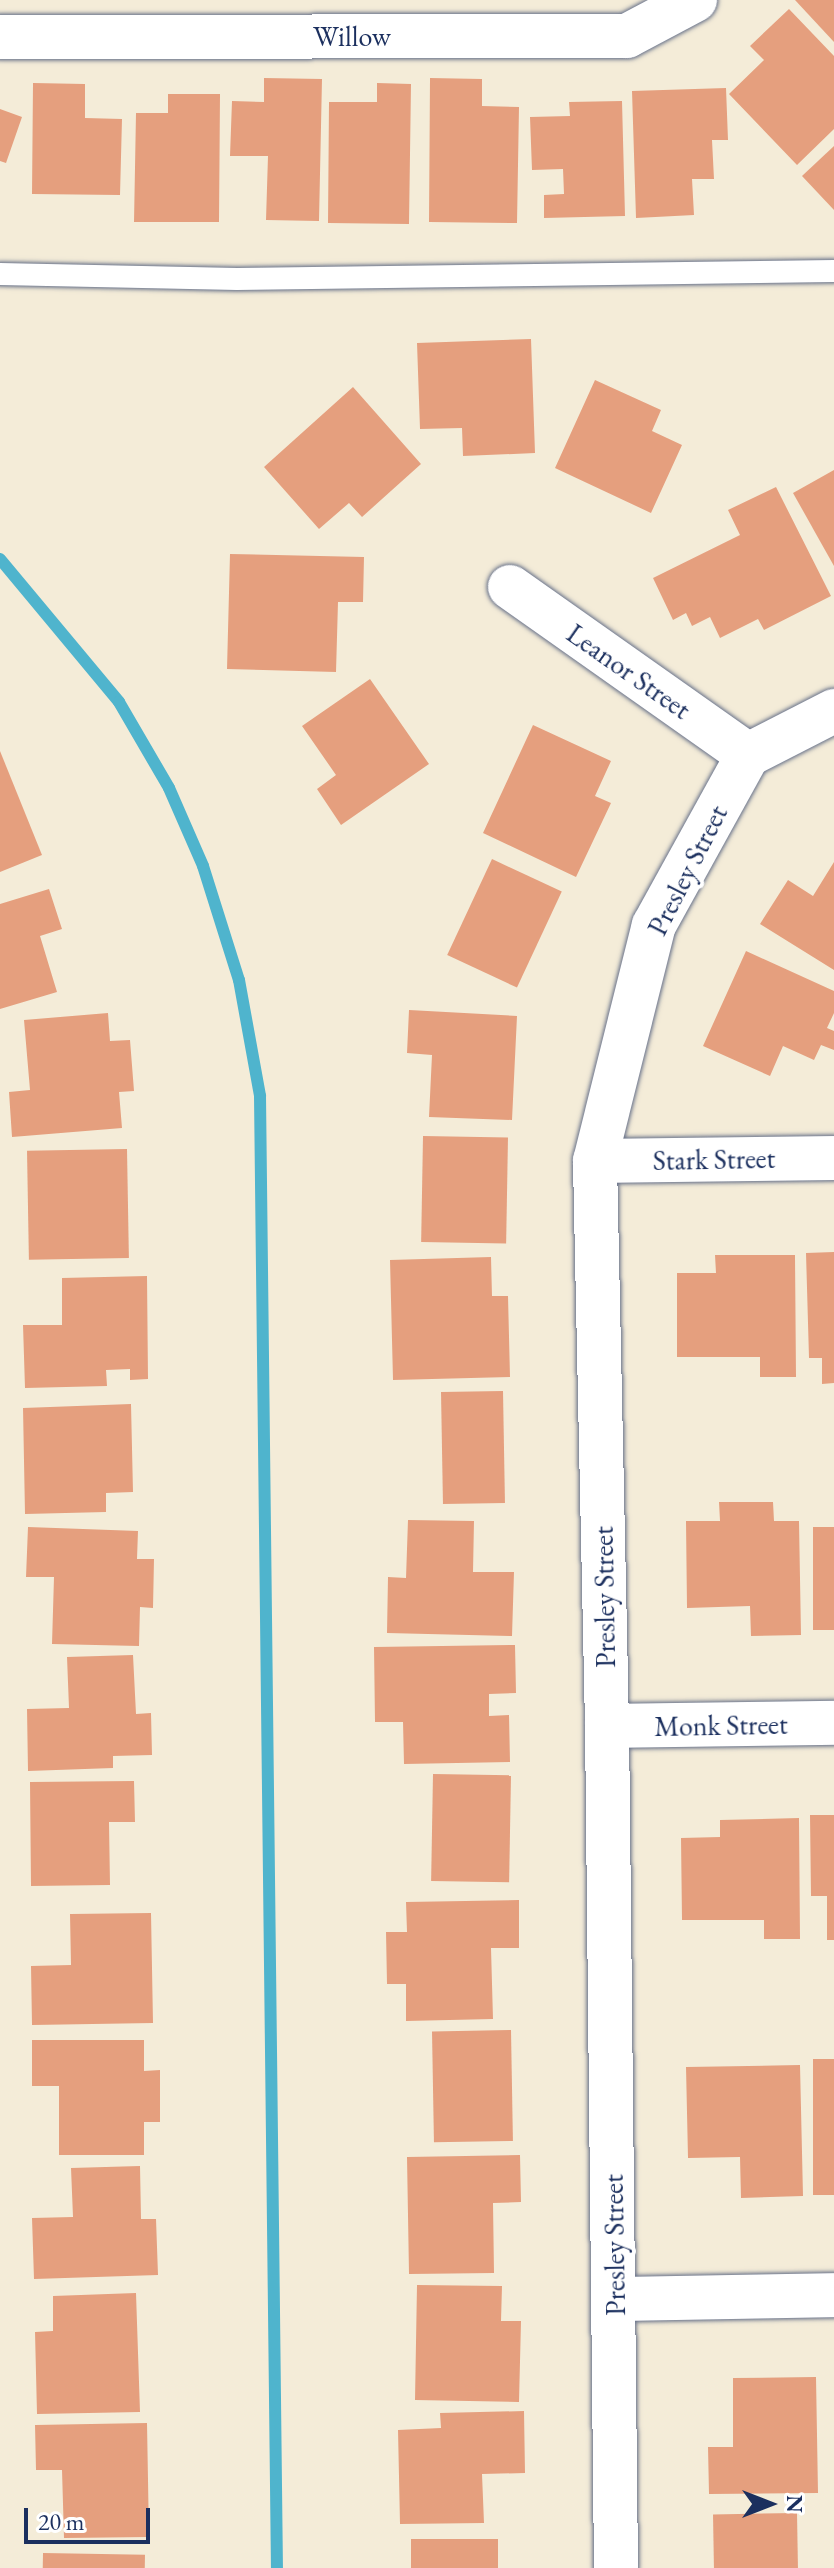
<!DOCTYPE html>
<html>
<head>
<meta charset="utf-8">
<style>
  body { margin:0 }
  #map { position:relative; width:834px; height:2568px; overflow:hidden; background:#f4ecd8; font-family:"EB Garamond",serif }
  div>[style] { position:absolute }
  .stream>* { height:12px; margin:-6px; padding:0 6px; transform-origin:6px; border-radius:6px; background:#4fb4cd }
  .building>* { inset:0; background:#e59f7e; transform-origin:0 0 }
  .roads { filter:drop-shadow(0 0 2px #677189) drop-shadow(0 0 2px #677189) }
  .lane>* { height:22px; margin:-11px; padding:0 11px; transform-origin:11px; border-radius:11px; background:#fff }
  .street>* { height:44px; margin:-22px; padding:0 22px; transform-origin:22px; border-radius:22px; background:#fff }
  span { translate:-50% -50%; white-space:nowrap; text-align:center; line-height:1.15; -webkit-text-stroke:8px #fff; paint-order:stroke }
  .street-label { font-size:28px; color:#1b2f5e }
  .north { position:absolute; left:730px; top:2464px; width:80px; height:80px; -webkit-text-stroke:6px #fff; paint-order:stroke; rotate:90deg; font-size:22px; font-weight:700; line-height:32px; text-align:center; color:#1b2f5e }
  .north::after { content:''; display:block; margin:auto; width:28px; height:36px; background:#1b2f5e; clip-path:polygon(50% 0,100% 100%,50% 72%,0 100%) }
  .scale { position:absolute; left:24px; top:2508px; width:126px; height:36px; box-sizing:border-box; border:4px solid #1b2f5e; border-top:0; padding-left:10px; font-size:24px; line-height:28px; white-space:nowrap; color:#1b2f5e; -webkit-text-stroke:6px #fff; paint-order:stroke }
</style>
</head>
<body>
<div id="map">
  <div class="stream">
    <i style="left:0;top:559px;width:186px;rotate:50.2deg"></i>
    <i style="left:119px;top:702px;width:99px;rotate:59.8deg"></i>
    <i style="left:169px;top:788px;width:85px;rotate:66.4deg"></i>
    <i style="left:203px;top:866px;width:120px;rotate:72.5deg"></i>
    <i style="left:239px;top:980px;width:118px;rotate:79.7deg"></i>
    <i style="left:260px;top:1096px;width:1472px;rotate:89.34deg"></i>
  </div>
  <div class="building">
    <i style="clip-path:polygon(795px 0,834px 0,834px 42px)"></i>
    <i style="clip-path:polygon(789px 9px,834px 56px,834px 129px,797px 165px,729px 94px,764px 60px,750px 46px)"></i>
    <i style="clip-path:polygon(264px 78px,322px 79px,319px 221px,266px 220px,268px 156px,230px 156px,232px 101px,264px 102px)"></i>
    <i style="clip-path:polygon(430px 78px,482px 79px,482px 106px,519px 107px,517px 223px,429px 222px)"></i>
    <i style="clip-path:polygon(33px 83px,85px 84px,85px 118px,122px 119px,120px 195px,32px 194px)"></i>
    <i style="clip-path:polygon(377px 83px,411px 84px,409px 224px,328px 223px,329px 102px,377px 102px)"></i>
    <i style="clip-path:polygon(726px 88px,728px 140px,712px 140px,714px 179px,692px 179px,694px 215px,636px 218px,632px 91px)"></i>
    <i style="clip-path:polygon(168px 94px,220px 94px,219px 222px,134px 222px,136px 113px,168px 113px)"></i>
    <i style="clip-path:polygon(622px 101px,625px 216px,544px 218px,544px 195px,564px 194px,563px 169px,532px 170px,530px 117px,570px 116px,569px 102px)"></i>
    <i style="clip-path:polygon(0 109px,22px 117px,6px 163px,0 161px)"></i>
    <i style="clip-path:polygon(834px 146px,834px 210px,802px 176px)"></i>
    <i style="clip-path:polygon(531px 339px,535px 453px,463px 456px,462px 428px,420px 429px,417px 343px)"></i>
    <i style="clip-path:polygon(595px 380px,661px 410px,652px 431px,682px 445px,651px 513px,555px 468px)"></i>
    <i style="clip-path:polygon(353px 387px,421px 464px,362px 517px,349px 503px,319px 529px,264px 467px)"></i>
    <i style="clip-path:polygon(834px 470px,834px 566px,793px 493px)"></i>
    <i style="clip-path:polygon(776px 487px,831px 596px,764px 630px,758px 619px,720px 638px,710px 617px,692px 626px,686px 613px,673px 620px,653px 578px,740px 535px,728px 510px)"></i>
    <i style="clip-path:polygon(230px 554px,364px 557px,363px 602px,338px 602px,336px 672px,227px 669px)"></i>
    <i style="clip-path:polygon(370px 679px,429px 764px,341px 825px,317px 789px,336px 775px,302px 726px)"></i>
    <i style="clip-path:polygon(533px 725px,611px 761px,595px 796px,611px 803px,576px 877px,483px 833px)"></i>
    <i style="clip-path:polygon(0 751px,42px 855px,0 872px)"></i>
    <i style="left:492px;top:859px;width:77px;height:106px;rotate:25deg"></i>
    <i style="clip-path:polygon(834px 862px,834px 970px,760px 924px,788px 880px,813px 896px)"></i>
    <i style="clip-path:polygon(49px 889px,62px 929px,40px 936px,57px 992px,0 1009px,0 904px)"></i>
    <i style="clip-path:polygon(746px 951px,834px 991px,834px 1013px,827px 1028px,834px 1031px,834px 1050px,821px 1045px,814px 1060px,783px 1046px,770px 1076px,703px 1046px)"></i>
    <i style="clip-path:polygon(409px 1010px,517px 1016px,512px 1120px,429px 1117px,432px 1055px,407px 1053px)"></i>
    <i style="clip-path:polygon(108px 1013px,110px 1041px,130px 1040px,134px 1091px,119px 1092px,122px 1128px,12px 1137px,9px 1092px,30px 1090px,24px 1020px)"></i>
    <i style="left:423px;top:1136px;width:85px;height:106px;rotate:1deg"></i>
    <i style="left:127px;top:1149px;width:109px;height:100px;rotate:89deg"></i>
    <i style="clip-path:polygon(834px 1252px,834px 1383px,822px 1384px,822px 1358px,809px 1358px,806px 1253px)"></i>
    <i style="clip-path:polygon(715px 1255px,795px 1255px,796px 1377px,760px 1377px,760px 1357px,677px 1357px,677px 1273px,716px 1273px)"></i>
    <i style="clip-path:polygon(491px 1257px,492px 1296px,508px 1296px,510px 1377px,393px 1380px,390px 1260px)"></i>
    <i style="clip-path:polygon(147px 1276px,148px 1379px,130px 1380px,130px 1369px,106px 1370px,107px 1386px,25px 1388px,23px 1325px,62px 1325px,62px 1278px)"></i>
    <i style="left:503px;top:1391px;width:112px;height:62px;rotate:89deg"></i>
    <i style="clip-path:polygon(131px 1404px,133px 1492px,106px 1493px,106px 1512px,25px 1514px,23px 1408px)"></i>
    <i style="clip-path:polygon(719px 1502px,773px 1502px,774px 1521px,799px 1521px,801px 1635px,751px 1636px,750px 1606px,687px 1608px,686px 1521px,720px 1521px)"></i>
    <i style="clip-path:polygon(408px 1520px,474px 1521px,473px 1572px,514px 1572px,512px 1636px,387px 1633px,388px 1577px,406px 1578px)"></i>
    <i style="clip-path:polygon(28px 1527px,138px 1531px,137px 1559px,154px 1559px,153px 1608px,140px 1607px,139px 1646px,52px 1644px,54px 1577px,26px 1577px)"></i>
    <i style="left:834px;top:1527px;width:103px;height:21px;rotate:90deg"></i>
    <i style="clip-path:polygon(515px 1645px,516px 1693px,489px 1694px,489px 1716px,509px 1715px,510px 1762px,404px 1764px,403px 1722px,375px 1722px,374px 1647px)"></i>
    <i style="clip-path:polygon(133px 1655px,136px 1714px,151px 1713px,152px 1755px,113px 1756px,113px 1768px,28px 1771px,27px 1709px,69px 1708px,67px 1657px)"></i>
    <i style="left:433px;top:1774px;width:78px;height:107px;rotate:1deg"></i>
    <i style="clip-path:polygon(134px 1781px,135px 1822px,109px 1822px,110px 1885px,31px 1886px,30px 1782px)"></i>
    <i style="clip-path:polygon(810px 1815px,834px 1815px,834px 1940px,827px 1940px,827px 1896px,811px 1896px)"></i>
    <i style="clip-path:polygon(799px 1818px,800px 1939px,764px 1939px,764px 1920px,682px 1920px,681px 1838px,720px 1837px,720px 1820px)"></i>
    <i style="clip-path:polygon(519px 1900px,519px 1948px,491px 1948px,493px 2019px,406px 2021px,406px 1984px,387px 1984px,386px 1932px,407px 1932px,406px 1902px)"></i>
    <i style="clip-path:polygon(151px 1913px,153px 2023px,32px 2025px,31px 1966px,71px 1965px,70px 1914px)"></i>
    <i style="left:511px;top:2030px;width:111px;height:79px;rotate:89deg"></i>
    <i style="clip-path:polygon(32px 2040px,144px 2040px,144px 2071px,160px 2070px,160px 2122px,144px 2122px,144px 2155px,59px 2155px,59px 2086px,32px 2086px)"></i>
    <i style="left:813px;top:2059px;width:21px;height:136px"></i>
    <i style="clip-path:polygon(800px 2065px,803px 2196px,741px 2198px,740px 2157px,688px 2158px,686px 2067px)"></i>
    <i style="clip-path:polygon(520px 2155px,521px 2202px,493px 2203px,494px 2273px,409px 2274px,407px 2157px)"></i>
    <i style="clip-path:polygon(140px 2166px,141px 2219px,156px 2219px,158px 2275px,34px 2279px,32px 2218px,73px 2217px,71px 2168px)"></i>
    <i style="clip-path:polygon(417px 2285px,502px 2286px,501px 2321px,521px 2321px,519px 2402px,415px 2400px)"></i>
    <i style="clip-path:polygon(136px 2293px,140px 2412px,37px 2414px,35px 2332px,53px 2331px,53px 2296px)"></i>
    <i style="clip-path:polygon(816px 2377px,818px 2493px,709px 2494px,708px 2447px,733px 2447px,733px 2378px)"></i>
    <i style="clip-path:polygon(524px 2411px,525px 2473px,482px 2474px,484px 2523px,400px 2524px,398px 2430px,441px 2428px,440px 2413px)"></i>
    <i style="clip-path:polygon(147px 2423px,149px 2537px,64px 2538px,62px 2470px,36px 2470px,35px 2425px)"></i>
    <i style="left:797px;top:2513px;width:55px;height:84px;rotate:89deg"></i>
    <i style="left:498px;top:2539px;width:29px;height:87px;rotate:90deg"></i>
    <i style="left:43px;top:2553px;width:102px;height:15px;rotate:1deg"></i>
  </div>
  <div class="roads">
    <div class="lane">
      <i style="left:0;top:274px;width:237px;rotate:1.2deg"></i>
      <i style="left:237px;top:279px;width:597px;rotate:-0.77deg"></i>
    </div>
    <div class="street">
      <i style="left:0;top:37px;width:627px;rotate:-0.09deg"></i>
      <i style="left:627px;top:36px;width:77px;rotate:-27.9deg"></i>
      <i style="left:510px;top:587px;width:291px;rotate:35.2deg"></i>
      <i style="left:595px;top:1161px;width:239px;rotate:-0.7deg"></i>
      <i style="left:607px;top:1726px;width:227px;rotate:-0.8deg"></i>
      <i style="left:615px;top:2299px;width:219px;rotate:-1deg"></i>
      <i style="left:616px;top:2568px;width:842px;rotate:-90.61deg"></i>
      <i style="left:607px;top:1726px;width:565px;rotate:-91.22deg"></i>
      <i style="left:595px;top:1161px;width:243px;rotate:-76deg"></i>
      <i style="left:654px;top:925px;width:194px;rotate:-61.1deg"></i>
      <i style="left:748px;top:755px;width:97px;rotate:-27.1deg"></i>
    </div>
  </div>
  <div class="street-label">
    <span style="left:352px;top:36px">Willow</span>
    <span style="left:629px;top:671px;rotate:35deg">Leanor Street</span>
    <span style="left:687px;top:870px;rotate:-63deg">Presley Street</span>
    <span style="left:714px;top:1159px;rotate:-1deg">Stark Street</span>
    <span style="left:604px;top:1597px;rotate:-91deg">Presley Street</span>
    <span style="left:721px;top:1725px;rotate:-1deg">Monk Street</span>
    <span style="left:614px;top:2245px;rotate:-91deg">Presley Street</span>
  </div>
  <div class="north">N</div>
  <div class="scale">20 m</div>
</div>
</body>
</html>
